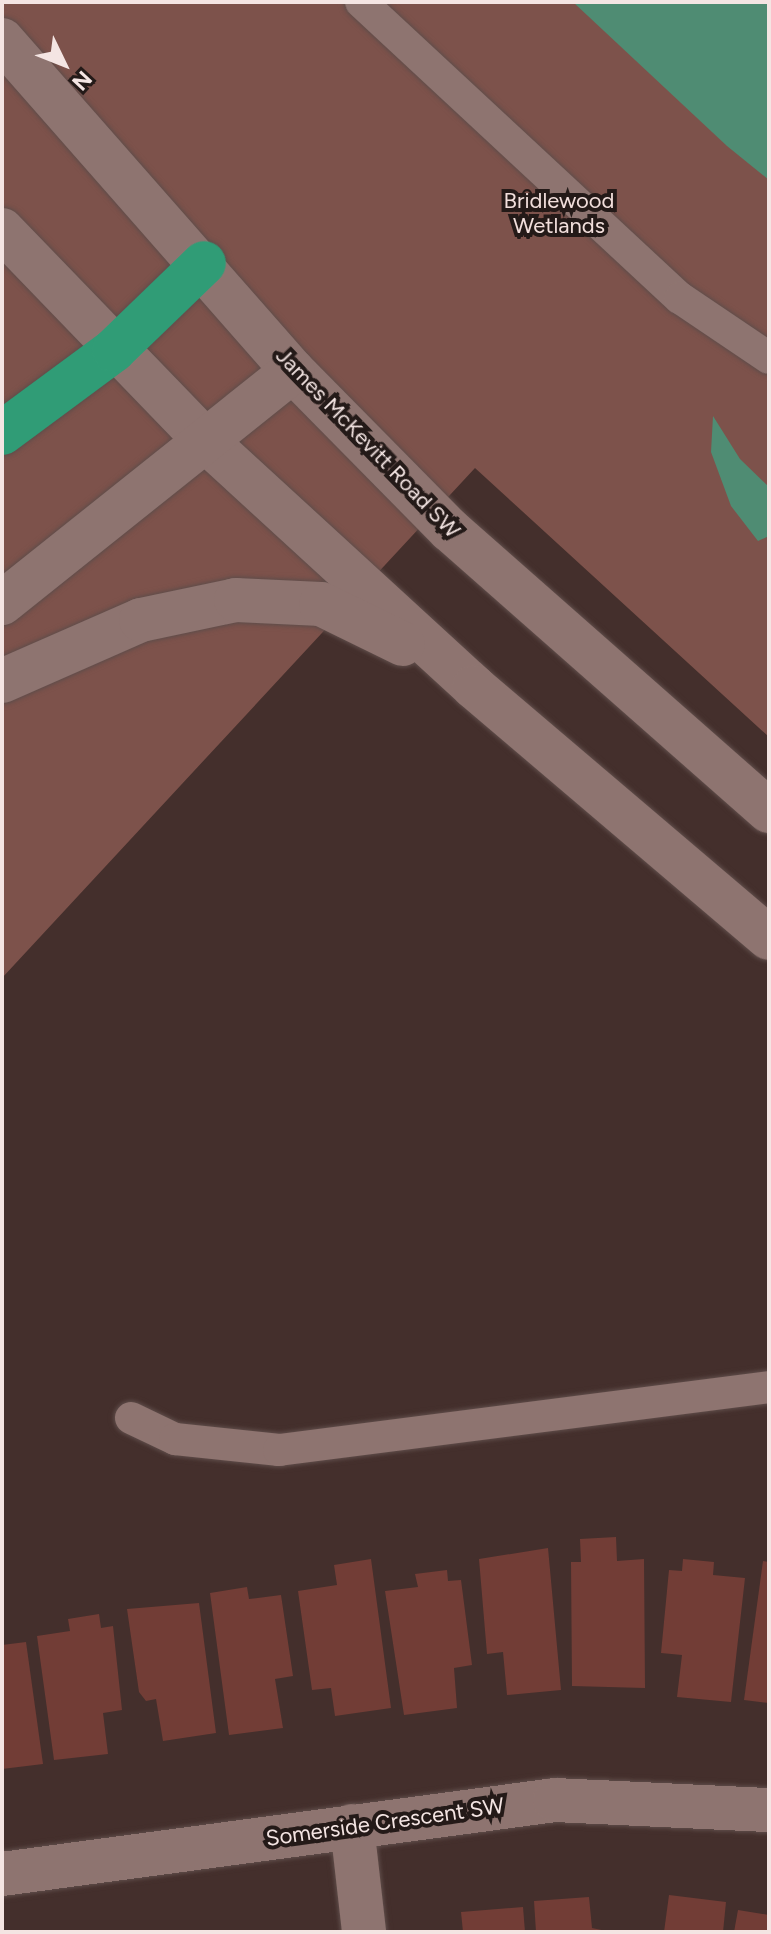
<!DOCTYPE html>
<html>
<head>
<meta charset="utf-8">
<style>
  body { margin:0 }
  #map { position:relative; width:771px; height:1934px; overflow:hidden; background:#442f2c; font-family:Figtree,sans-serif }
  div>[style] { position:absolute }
  .green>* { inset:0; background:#7d524b }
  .water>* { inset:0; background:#4f8c73 }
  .building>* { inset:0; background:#723d36 }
  .roads { filter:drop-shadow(0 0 2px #5f4d4a) drop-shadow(0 0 2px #5f4d4a) }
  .service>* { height:32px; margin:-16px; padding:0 16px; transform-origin:16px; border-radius:16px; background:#8e7470 }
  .minor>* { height:44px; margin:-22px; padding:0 22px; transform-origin:22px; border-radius:22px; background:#8e7470 }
  .secondary>* { height:44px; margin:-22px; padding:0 22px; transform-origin:22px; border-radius:22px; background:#8e7470 }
  .motorway>* { height:44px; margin:-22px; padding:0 22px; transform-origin:22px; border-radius:22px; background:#309c76 }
  span { translate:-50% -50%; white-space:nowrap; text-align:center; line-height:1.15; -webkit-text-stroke:8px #241a18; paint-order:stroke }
  .park-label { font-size:22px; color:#f2dfdc }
  .street-label { font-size:22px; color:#f4e5e3 }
  .frame { position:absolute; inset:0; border:4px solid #f4e5e3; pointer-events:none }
  .north { position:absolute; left:24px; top:24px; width:80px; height:80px; -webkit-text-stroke:6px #241a18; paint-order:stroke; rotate:133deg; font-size:22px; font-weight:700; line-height:32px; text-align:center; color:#f4e5e3 }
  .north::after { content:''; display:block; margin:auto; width:28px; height:36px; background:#f4e5e3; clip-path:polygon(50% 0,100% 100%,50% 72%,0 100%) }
</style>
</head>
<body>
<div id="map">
  <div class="green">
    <i style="clip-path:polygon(2px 2px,769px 2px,769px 737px,475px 468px,2px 978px)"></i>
  </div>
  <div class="water">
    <i style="clip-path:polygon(573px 2px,769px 2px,769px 180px,727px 146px)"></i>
    <i style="clip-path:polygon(713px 416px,740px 459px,769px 487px,769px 536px,758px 541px,731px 506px,711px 452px)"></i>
  </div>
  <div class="building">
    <i style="clip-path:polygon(616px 1537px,617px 1561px,644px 1559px,645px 1688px,572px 1686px,571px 1562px,581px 1562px,580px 1539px)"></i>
    <i style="clip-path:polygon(548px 1548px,561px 1690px,507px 1695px,503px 1652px,487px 1654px,479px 1559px)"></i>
    <i style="clip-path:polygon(371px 1559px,391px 1708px,335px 1716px,331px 1688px,312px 1690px,298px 1591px,337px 1585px,334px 1565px)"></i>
    <i style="clip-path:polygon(683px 1559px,714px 1562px,713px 1575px,745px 1578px,731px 1702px,677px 1697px,682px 1655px,661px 1653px,669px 1570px,682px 1571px)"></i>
    <i style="clip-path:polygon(763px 1561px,769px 1562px,769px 1703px,744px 1700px)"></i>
    <i style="clip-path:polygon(447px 1570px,448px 1581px,461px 1580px,472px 1665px,454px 1668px,457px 1708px,404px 1715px,385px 1591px,418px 1587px,415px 1574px)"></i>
    <i style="clip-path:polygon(247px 1587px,249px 1599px,281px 1595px,293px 1676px,275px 1679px,283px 1728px,229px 1735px,210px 1593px)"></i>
    <i style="clip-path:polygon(199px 1603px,216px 1733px,163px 1741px,156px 1699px,146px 1701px,139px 1692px,127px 1609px)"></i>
    <i style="clip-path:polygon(99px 1614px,101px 1628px,113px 1626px,122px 1710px,103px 1713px,108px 1754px,54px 1760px,37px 1636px,70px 1631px,68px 1619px)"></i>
    <i style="clip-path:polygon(26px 1642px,43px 1764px,2px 1769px,2px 1645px)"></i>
    <i style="clip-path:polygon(669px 1895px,726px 1902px,723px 1932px,664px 1932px)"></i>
    <i style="clip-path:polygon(589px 1897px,592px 1928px,611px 1932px,536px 1932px,534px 1901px)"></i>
    <i style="clip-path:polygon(523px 1907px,525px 1932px,463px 1932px,461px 1912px)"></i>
    <i style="clip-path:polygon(738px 1910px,769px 1915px,769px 1932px,734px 1932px)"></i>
  </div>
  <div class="roads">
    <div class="service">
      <i style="left:361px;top:2px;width:435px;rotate:42.9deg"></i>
      <i style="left:680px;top:298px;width:107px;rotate:34deg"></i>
      <i style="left:131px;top:1418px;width:49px;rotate:25.5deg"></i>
      <i style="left:175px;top:1439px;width:105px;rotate:6deg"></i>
      <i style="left:279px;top:1450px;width:494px;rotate:-7.3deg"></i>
    </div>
    <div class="minor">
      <i style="left:352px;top:1826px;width:107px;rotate:83.5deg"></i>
      <i style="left:2px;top:1874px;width:558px;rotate:-7.62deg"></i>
      <i style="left:555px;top:1800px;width:214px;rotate:2.7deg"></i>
    </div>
    <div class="secondary">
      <i style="left:2px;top:40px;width:441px;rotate:48.7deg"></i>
      <i style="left:293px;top:371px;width:223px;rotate:45.4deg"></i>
      <i style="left:450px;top:530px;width:425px;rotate:41.4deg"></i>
      <i style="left:2px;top:230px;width:298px;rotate:46deg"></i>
      <i style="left:209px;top:444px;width:360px;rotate:42.5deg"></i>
      <i style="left:474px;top:687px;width:387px;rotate:40.4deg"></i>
      <i style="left:2px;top:603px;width:372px;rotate:-38.6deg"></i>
      <i style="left:2px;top:681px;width:152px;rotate:-23.7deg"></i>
      <i style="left:141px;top:620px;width:97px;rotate:-11.9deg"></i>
      <i style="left:236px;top:600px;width:85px;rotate:2.7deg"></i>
      <i style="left:321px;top:604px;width:91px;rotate:26deg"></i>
    </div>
    <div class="motorway">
      <i style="left:2px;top:433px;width:139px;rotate:-36.5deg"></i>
      <i style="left:114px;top:350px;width:125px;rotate:-44deg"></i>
    </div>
  </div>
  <div class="park-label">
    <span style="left:559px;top:213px">Bridlewood<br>Wetlands</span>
  </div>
  <div class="street-label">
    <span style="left:368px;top:443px;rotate:46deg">James McKevitt Road SW</span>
    <span style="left:385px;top:1822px;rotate:-8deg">Somerside Crescent SW</span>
  </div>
  <div class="frame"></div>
  <div class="north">N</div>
</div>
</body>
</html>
